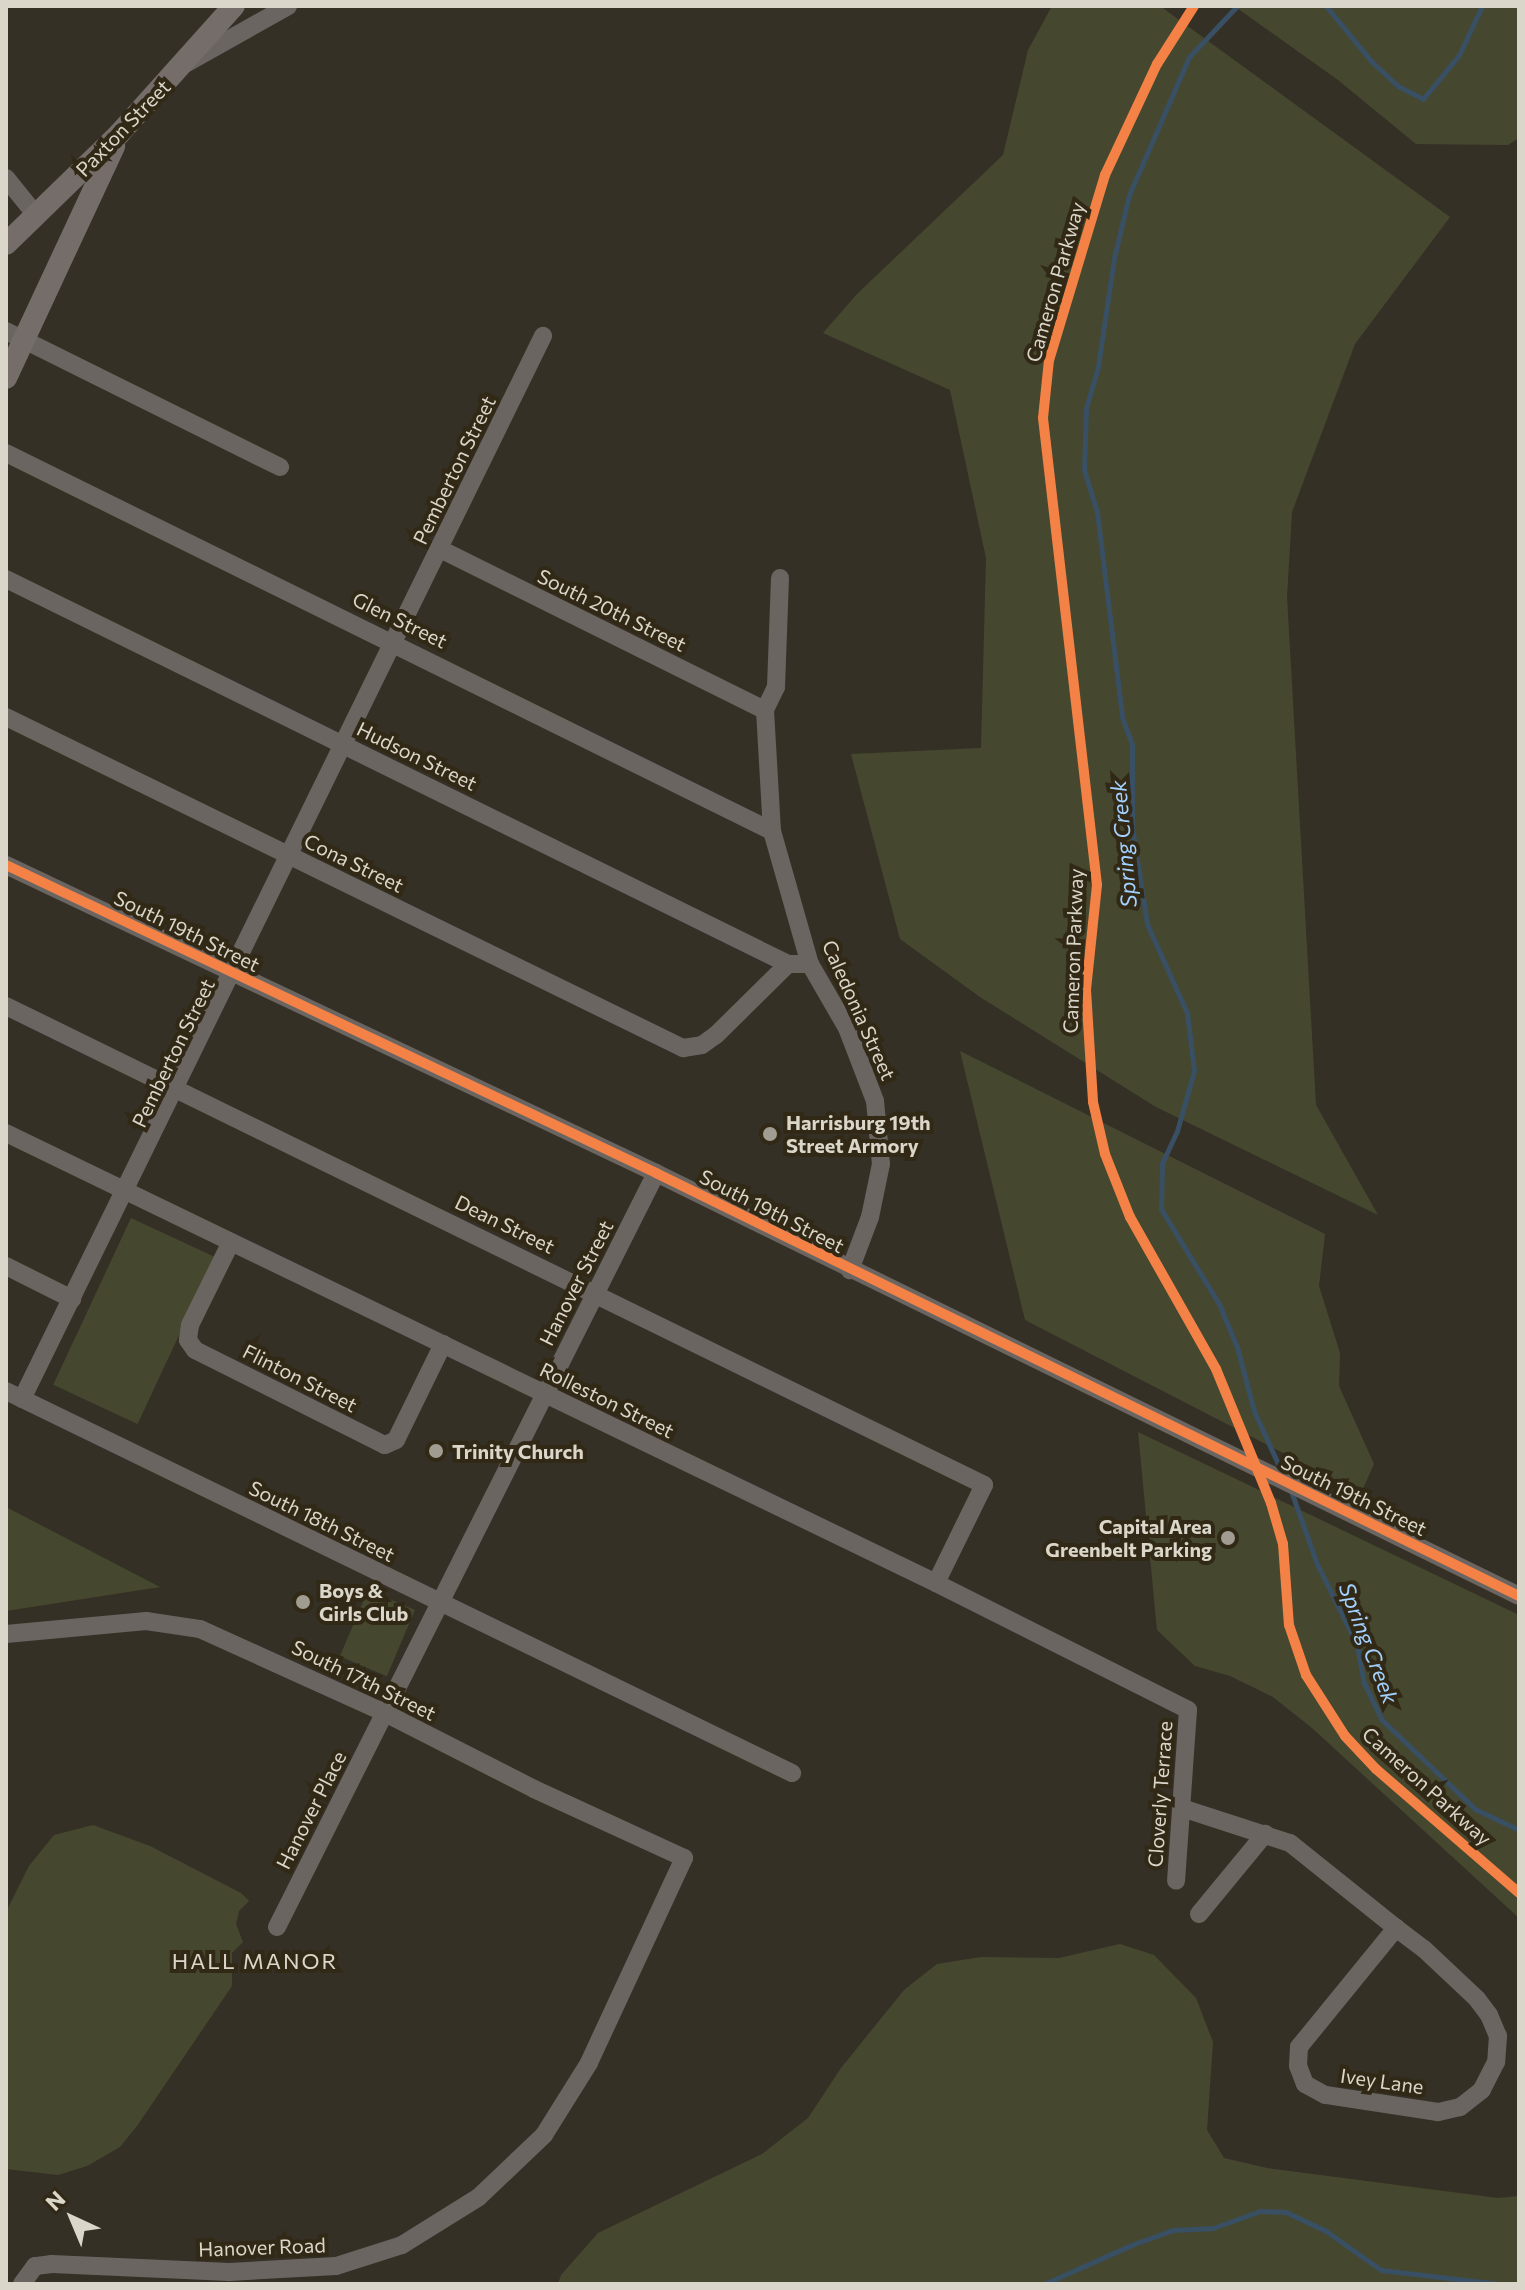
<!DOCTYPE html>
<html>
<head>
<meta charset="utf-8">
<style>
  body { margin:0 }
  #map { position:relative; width:1525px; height:2290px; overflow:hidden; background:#353026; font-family:Commissioner,sans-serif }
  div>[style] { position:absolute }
  .green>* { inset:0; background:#45482e; transform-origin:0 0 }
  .stream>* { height:5px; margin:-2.5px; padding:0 2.5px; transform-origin:2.5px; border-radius:2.5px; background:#394f64 }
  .minor>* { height:18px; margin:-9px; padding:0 9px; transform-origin:9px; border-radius:9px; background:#6b6562 }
  .major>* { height:22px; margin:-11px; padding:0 11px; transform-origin:11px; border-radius:11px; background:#756d6a }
  .cycleway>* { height:10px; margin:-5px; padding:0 5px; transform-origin:5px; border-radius:5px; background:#f48246 }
  .dots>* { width:22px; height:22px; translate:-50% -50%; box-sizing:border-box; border:4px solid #312916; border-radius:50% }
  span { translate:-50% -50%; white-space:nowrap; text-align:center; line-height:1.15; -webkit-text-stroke:8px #312916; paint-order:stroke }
  .street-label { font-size:20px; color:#dbd6ca }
  .poi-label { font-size:20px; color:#dbd6ca; font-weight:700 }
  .left { translate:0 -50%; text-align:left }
  .right { translate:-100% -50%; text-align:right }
  .water-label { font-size:22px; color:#a3d1fe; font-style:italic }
  .neighbourhood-label { font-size:22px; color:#dbd6ca; letter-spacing:2px }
  .frame { position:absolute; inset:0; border:8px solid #dbd6ca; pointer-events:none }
  .north { position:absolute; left:32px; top:2178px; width:80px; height:80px; -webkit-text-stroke:6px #312916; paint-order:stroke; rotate:316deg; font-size:22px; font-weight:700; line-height:32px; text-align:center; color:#dbd6ca }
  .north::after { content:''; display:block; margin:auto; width:28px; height:36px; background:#dbd6ca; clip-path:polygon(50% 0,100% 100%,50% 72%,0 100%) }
</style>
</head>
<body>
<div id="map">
  <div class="green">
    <i style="clip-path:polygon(1052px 6px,1160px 6px,1450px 217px,1355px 344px,1292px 512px,1287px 597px,1316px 1105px,1378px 1215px,1156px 1107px,980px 997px,900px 939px,851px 754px,981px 748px,986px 558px,950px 390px,823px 333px,857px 294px,1003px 155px,1028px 50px)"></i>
    <i style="clip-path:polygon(1234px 6px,1519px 6px,1519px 138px,1508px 145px,1416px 144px,1338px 80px)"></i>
    <i style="clip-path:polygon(960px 1051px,1325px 1234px,1319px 1286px,1340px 1353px,1339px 1386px,1374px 1464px,1361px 1493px,1025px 1320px)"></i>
    <i style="left:131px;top:1218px;width:93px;height:184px;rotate:25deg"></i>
    <i style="clip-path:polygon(1138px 1432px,1519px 1615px,1519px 1918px,1312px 1728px,1273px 1697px,1230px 1676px,1195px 1666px,1157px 1630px)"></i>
    <i style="clip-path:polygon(6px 1507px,160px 1587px,6px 1611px)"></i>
    <i style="left:368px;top:1590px;width:51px;height:72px;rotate:23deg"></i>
    <i style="clip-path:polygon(93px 1825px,150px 1846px,241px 1893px,249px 1901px,239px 1911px,236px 1924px,243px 1942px,232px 1953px,232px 1986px,137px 2126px,120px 2147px,87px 2166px,58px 2175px,6px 2169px,6px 1912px,29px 1866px,54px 1835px)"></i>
    <i style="clip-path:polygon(1120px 1944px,1154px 1955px,1196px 1998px,1213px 2042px,1207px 2130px,1224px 2158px,1267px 2168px,1498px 2198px,1519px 2196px,1519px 2284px,558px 2284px,561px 2275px,598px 2233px,762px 2154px,808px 2118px,841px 2068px,904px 1990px,937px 1964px,981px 1957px,1059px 1958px)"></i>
  </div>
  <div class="stream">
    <i style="left:1237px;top:6px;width:70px;rotate:133.3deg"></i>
    <i style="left:1189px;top:57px;width:150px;rotate:113.5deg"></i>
    <i style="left:1129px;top:195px;width:65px;rotate:103.4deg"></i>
    <i style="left:1114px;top:258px;width:110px;rotate:98.4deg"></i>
    <i style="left:1098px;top:367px;width:43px;rotate:106.3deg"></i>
    <i style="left:1086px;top:408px;width:62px;rotate:91.8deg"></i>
    <i style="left:1084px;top:470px;width:44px;rotate:72.8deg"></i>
    <i style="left:1097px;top:512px;width:207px;rotate:83deg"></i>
    <i style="left:1122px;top:717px;width:30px;rotate:70deg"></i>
    <i style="left:1132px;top:745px;width:82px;rotate:90deg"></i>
    <i style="left:1132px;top:827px;width:98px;rotate:81.2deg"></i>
    <i style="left:1147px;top:924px;width:98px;rotate:65.8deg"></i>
    <i style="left:1187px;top:1013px;width:58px;rotate:83.1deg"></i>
    <i style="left:1194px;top:1071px;width:62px;rotate:105.8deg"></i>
    <i style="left:1177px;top:1131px;width:35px;rotate:115deg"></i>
    <i style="left:1162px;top:1163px;width:46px;rotate:91.2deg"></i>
    <i style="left:1161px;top:1209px;width:111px;rotate:58.6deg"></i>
    <i style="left:1219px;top:1304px;width:47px;rotate:67.3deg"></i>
    <i style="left:1237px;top:1347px;width:66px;rotate:75.1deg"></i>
    <i style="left:1254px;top:1411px;width:70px;rotate:65.6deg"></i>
    <i style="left:1326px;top:6px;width:71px;rotate:50.7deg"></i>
    <i style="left:1371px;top:61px;width:37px;rotate:43deg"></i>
    <i style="left:1398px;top:86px;width:28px;rotate:27deg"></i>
    <i style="left:1423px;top:99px;width:57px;rotate:-50.7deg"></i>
    <i style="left:1459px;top:55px;width:54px;rotate:-64.9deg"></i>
    <i style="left:1291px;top:1491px;width:77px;rotate:70.4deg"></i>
    <i style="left:1317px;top:1564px;width:90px;rotate:63.7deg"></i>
    <i style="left:1357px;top:1645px;width:39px;rotate:80deg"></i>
    <i style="left:1364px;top:1683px;width:41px;rotate:64.1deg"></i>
    <i style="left:1382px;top:1720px;width:129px;rotate:43.7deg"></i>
    <i style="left:1475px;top:1809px;width:49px;rotate:25.5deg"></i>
    <i style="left:1044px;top:2284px;width:98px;rotate:-24deg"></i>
    <i style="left:1134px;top:2244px;width:41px;rotate:-19.7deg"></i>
    <i style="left:1173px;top:2230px;width:40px;rotate:-2.9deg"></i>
    <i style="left:1213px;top:2228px;width:50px;rotate:-19.9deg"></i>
    <i style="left:1260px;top:2211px;width:26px;rotate:2deg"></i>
    <i style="left:1286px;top:2212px;width:44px;rotate:25.4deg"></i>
    <i style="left:1326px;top:2231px;width:67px;rotate:35.3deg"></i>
    <i style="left:1381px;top:2270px;width:119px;rotate:6.8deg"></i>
  </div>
  <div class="minor">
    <i style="left:187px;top:63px;width:116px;rotate:-29.4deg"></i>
    <i style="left:6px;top:178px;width:48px;rotate:51deg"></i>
    <i style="left:6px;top:331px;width:306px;rotate:26.4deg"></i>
    <i style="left:6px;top:453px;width:854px;rotate:26.27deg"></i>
    <i style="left:440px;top:549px;width:363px;rotate:26.4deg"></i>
    <i style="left:780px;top:578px;width:109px;rotate:92.1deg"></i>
    <i style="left:776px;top:687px;width:25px;rotate:116deg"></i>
    <i style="left:765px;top:710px;width:121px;rotate:86.7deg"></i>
    <i style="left:772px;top:831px;width:138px;rotate:74.1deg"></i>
    <i style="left:810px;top:964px;width:74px;rotate:60deg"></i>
    <i style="left:847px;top:1028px;width:78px;rotate:69deg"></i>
    <i style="left:875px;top:1101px;width:63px;rotate:84.6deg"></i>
    <i style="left:881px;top:1164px;width:54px;rotate:101.7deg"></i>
    <i style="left:870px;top:1217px;width:57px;rotate:110.7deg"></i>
    <i style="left:6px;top:579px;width:872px;rotate:26.21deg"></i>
    <i style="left:788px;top:964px;width:22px"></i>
    <i style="left:6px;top:717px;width:754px;rotate:26.06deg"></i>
    <i style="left:683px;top:1048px;width:19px;rotate:-9deg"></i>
    <i style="left:702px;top:1045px;width:17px;rotate:-36deg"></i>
    <i style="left:716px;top:1035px;width:101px;rotate:-44.6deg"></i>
    <i style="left:6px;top:865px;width:719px;rotate:25.35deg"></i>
    <i style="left:656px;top:1173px;width:961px;rotate:26.11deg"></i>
    <i style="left:6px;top:1006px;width:1089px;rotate:26.09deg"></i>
    <i style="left:984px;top:1485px;width:109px;rotate:116.1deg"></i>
    <i style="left:6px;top:1133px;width:1033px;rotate:25.82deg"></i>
    <i style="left:936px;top:1583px;width:282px;rotate:26.7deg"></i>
    <i style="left:1188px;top:1710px;width:171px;rotate:94deg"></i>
    <i style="left:230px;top:1244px;width:90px;rotate:116.3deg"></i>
    <i style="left:190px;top:1325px;width:15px;rotate:98deg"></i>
    <i style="left:188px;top:1340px;width:12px;rotate:55deg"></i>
    <i style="left:195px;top:1350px;width:212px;rotate:26.6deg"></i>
    <i style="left:385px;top:1445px;width:12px;rotate:-24deg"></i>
    <i style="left:396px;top:1440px;width:107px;rotate:-63.9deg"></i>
    <i style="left:6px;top:1266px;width:74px;rotate:26.6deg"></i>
    <i style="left:6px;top:1391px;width:874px;rotate:25.92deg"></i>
    <i style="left:22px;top:1399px;width:1184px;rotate:-63.89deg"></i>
    <i style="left:6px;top:1634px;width:141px;rotate:-5.3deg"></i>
    <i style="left:146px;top:1621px;width:55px;rotate:8.4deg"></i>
    <i style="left:200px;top:1629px;width:203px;rotate:24.4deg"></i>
    <i style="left:385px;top:1713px;width:167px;rotate:27deg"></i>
    <i style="left:534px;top:1789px;width:165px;rotate:24.7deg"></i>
    <i style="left:684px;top:1858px;width:226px;rotate:114.9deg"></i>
    <i style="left:589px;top:2063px;width:85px;rotate:122deg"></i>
    <i style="left:544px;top:2135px;width:90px;rotate:136.4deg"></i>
    <i style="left:479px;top:2197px;width:91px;rotate:148.1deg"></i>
    <i style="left:402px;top:2245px;width:69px;rotate:162.3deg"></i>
    <i style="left:336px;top:2266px;width:107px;rotate:176.8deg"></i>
    <i style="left:229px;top:2272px;width:177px;rotate:-177.4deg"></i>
    <i style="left:52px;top:2264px;width:17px;rotate:173deg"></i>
    <i style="left:35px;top:2266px;width:22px;rotate:126deg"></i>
    <i style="left:1182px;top:1808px;width:114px;rotate:18deg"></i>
    <i style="left:1290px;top:1843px;width:136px;rotate:38.7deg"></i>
    <i style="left:1199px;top:1914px;width:104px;rotate:-50.5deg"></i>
    <i style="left:277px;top:1927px;width:844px;rotate:-63.31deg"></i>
    <i style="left:1396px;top:1928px;width:35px;rotate:37deg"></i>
    <i style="left:1424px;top:1949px;width:73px;rotate:43.3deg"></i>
    <i style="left:1477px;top:1999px;width:20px;rotate:53deg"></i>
    <i style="left:1489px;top:2015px;width:23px;rotate:67deg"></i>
    <i style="left:1498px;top:2036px;width:26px;rotate:94deg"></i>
    <i style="left:1496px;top:2062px;width:31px;rotate:117deg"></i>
    <i style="left:1482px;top:2090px;width:28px;rotate:142deg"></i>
    <i style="left:1460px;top:2107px;width:23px;rotate:167deg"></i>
    <i style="left:1438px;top:2112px;width:114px;rotate:-171.4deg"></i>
    <i style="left:1325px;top:2095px;width:23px;rotate:-151deg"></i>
    <i style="left:1305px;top:2084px;width:19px;rotate:-111deg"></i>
    <i style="left:1298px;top:2066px;width:19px;rotate:-87deg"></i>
    <i style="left:1299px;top:2047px;width:154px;rotate:-50.8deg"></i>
  </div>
  <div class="major">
    <i style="left:6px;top:244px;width:158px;rotate:-44.2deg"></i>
    <i style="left:119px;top:134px;width:172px;rotate:-48.1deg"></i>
    <i style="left:6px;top:378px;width:256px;rotate:-65deg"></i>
  </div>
  <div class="cycleway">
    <i style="left:1194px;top:6px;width:69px;rotate:122.5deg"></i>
    <i style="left:1157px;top:64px;width:123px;rotate:115.1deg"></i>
    <i style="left:1105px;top:175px;width:193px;rotate:106.8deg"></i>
    <i style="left:1049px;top:360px;width:58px;rotate:95.9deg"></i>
    <i style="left:1043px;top:418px;width:470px;rotate:83.4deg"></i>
    <i style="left:1097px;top:885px;width:106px;rotate:96deg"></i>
    <i style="left:1086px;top:990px;width:112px;rotate:86.4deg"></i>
    <i style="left:1093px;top:1102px;width:53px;rotate:77deg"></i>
    <i style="left:1105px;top:1154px;width:68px;rotate:68.4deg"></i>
    <i style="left:1130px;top:1217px;width:175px;rotate:60.5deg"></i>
    <i style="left:1216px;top:1369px;width:145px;rotate:67.7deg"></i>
    <i style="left:1271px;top:1503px;width:43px;rotate:73.7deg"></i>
    <i style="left:1283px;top:1544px;width:81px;rotate:85.8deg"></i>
    <i style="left:1289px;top:1625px;width:53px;rotate:71.2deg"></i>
    <i style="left:1306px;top:1675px;width:72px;rotate:57.4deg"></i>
    <i style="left:1345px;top:1736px;width:45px;rotate:46.8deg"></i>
    <i style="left:1376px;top:1769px;width:189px;rotate:40.9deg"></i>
    <i style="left:6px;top:865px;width:719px;rotate:25.35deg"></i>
    <i style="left:656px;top:1173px;width:961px;rotate:26.11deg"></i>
  </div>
  <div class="dots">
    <i style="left:770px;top:1134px;background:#a19c91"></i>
    <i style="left:436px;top:1451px;background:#a19c91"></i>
    <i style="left:1228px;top:1538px;background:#a19c91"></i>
    <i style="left:303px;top:1602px;background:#a19c91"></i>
  </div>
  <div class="street-label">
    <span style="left:123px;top:128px;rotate:-46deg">Paxton Street</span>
    <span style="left:1055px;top:282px;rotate:-74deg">Cameron Parkway</span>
    <span style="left:454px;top:470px;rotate:-64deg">Pemberton Street</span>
    <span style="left:612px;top:610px;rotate:26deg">South 20th Street</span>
    <span style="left:400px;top:620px;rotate:26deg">Glen Street</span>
    <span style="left:417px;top:756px;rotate:26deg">Hudson Street</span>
    <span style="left:354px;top:863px;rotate:26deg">Cona Street</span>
    <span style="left:187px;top:931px;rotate:26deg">South 19th Street</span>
    <span style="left:1073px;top:951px;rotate:-88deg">Cameron Parkway</span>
    <span style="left:859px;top:1010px;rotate:66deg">Caledonia Street</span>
    <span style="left:173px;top:1053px;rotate:-64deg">Pemberton Street</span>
    <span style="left:772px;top:1211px;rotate:27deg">South 19th Street</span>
    <span style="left:505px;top:1224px;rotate:26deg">Dean Street</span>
    <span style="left:576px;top:1283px;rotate:-63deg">Hanover Street</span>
    <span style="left:300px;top:1378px;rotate:27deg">Flinton Street</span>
    <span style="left:607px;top:1400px;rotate:26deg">Rolleston Street</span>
    <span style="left:1354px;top:1495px;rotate:26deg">South 19th Street</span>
    <span style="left:322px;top:1521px;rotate:26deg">South 18th Street</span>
    <span style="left:364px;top:1680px;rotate:26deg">South 17th Street</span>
    <span style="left:1427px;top:1786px;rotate:42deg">Cameron Parkway</span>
    <span style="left:1160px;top:1794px;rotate:-86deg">Cloverly Terrace</span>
    <span style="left:311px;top:1810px;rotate:-63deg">Hanover Place</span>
    <span style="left:1382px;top:2081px;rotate:8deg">Ivey Lane</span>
    <span style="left:262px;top:2247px;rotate:-2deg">Hanover Road</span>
  </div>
  <div class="poi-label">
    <span class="left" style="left:786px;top:1134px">Harrisburg 19th<br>Street Armory</span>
    <span class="left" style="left:452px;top:1451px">Trinity Church</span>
    <span class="right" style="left:1212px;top:1538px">Capital Area<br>Greenbelt Parking</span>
    <span class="left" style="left:319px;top:1602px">Boys &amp;<br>Girls Club</span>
  </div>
  <div class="water-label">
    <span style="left:1123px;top:844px;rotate:-95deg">Spring Creek</span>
    <span style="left:1369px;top:1643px;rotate:69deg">Spring Creek</span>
  </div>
  <div class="neighbourhood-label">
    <span style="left:255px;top:1961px">HALL MANOR</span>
  </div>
  <div class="frame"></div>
  <div class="north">N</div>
</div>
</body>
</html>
